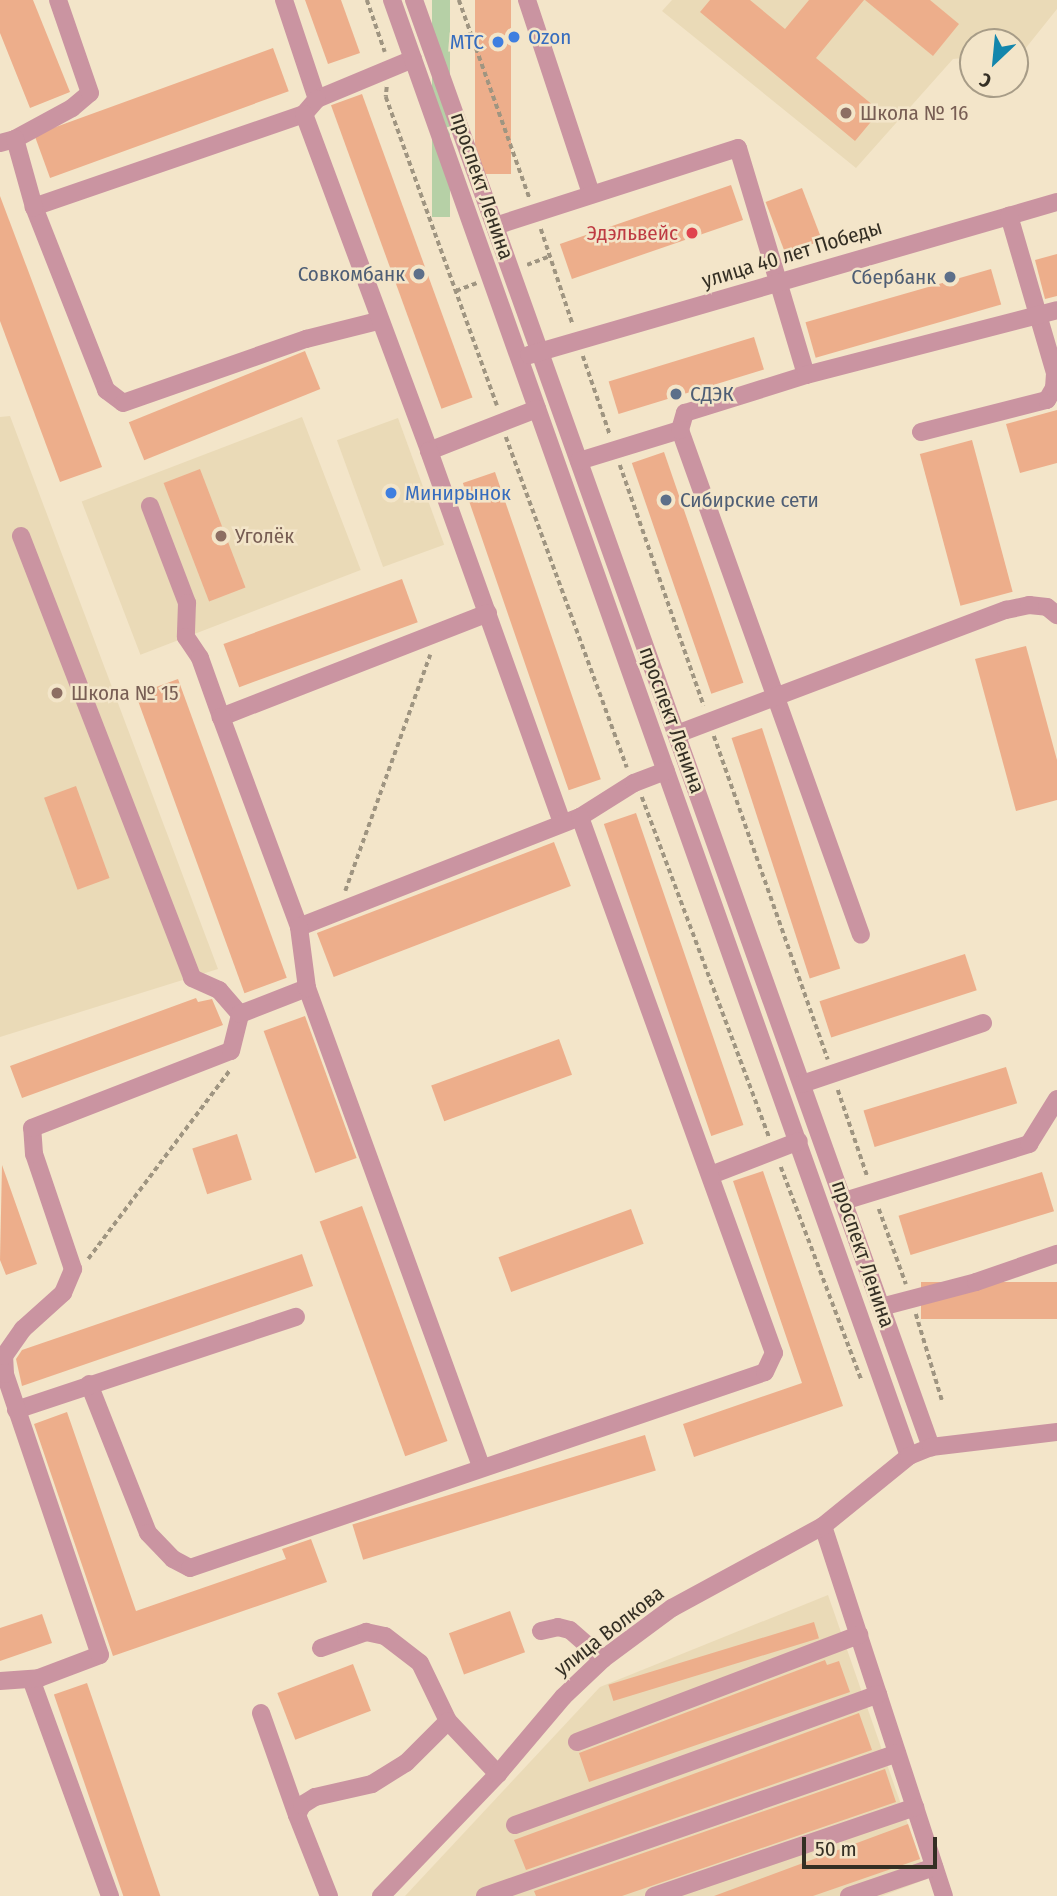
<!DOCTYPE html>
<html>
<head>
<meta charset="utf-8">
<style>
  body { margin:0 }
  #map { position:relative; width:1057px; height:1896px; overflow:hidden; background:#f3e5c9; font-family:"Fira Sans Condensed",sans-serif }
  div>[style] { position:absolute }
  .built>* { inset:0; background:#eadab7; transform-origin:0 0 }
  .green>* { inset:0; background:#b6d0a6; transform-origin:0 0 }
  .building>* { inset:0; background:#edae8b; transform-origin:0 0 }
  .path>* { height:3.5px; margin-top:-1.75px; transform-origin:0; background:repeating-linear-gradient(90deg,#9f9581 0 5px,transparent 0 8.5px) }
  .minor>* { height:18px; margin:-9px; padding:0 9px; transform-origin:9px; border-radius:9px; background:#ca94a1 }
  .dots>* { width:19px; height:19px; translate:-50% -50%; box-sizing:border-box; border:4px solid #f3e5c9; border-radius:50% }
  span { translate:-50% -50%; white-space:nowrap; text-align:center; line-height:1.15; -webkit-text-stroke:5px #f3e5c9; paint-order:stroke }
  .shop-label { font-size:21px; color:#366cbe }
  .left { translate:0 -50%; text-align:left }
  .right { translate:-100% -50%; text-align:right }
  .education-label { font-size:21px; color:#785e54 }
  .street-label { font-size:21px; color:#342f24 }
  .health-label { font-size:21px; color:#be3a42 }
  .service-label { font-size:21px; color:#4e5e75 }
  .north { position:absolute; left:959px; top:28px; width:70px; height:70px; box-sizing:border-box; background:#f3e5c9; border:2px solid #a79c87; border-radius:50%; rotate:206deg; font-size:19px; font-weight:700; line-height:28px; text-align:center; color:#342f24 }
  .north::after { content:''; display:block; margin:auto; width:24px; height:32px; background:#1386ac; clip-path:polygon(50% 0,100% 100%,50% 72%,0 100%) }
  .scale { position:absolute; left:802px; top:1837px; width:135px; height:32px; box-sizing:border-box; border:4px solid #342f24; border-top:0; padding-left:9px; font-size:21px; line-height:24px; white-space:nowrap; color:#342f24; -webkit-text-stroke:5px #f3e5c9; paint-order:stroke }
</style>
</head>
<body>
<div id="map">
  <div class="built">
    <i style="clip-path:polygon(672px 0,1057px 0,1057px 9px,1021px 54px,1015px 54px,1015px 42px,973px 42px,973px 57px,953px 59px,856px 168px,662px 11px)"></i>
    <i style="clip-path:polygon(10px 416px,218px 969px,0 1037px,0 417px)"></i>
    <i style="left:302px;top:417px;width:164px;height:236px;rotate:69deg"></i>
    <i style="left:398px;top:418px;width:135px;height:65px;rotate:70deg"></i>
    <i style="clip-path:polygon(828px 1595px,927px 1879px,882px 1896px,405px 1896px,600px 1687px)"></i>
  </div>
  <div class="green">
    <i style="left:432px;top:0;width:18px;height:217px"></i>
  </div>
  <div class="building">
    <i style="clip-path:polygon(0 0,33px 0,70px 92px,30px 108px,0 33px)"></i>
    <i style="clip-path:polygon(305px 0,341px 0,360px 53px,328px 64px)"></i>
    <i style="left:475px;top:0;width:36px;height:174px"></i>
    <i style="clip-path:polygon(710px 0,750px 0,785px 29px,809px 0,864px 0,816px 58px,880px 111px,855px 141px,700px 12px)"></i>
    <i style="clip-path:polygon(865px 0,930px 0,959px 24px,933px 56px)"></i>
    <i style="left:273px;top:48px;width:46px;height:254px;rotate:70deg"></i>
    <i style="left:362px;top:94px;width:323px;height:33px;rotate:70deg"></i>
    <i style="left:731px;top:185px;width:37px;height:181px;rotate:71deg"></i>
    <i style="left:802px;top:188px;width:56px;height:39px;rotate:69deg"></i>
    <i style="clip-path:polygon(0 196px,102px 467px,60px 482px,0 321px)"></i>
    <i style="clip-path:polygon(1057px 254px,1057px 296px,1045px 299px,1035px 260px)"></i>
    <i style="left:991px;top:269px;width:37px;height:193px;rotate:74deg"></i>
    <i style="left:754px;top:337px;width:34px;height:152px;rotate:73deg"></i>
    <i style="left:305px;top:351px;width:41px;height:190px;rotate:68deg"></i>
    <i style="clip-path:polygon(1057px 410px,1057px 463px,1020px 473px,1006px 424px)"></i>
    <i style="left:972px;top:440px;width:157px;height:54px;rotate:75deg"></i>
    <i style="left:664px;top:452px;width:244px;height:34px;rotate:71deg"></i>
    <i style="left:200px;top:469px;width:127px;height:39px;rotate:69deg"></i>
    <i style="left:495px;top:472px;width:325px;height:34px;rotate:71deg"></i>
    <i style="left:402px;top:579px;width:46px;height:190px;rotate:70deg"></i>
    <i style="clip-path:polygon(1026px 646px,1057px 760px,1057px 800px,1016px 811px,975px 659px)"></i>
    <i style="left:178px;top:679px;width:318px;height:45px;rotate:70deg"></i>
    <i style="left:762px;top:728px;width:253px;height:32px;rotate:72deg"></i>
    <i style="left:76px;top:786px;width:98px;height:34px;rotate:70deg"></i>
    <i style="left:636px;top:813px;width:330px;height:34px;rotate:71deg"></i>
    <i style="left:554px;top:842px;width:47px;height:254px;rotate:69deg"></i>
    <i style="left:965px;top:954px;width:38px;height:153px;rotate:72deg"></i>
    <i style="clip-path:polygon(196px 998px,198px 1002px,212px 999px,223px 1025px,22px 1098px,10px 1066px)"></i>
    <i style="left:305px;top:1016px;width:151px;height:44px;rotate:70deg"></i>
    <i style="left:559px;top:1039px;width:38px;height:136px;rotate:70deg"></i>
    <i style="left:1006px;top:1067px;width:38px;height:149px;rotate:73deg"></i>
    <i style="left:237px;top:1134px;width:48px;height:47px;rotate:72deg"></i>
    <i style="clip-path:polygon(2px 1165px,37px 1264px,6px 1275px,0 1260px)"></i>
    <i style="clip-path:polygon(763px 1171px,843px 1406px,694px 1457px,683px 1424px,802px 1383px,733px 1181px)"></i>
    <i style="left:1042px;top:1172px;width:41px;height:150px;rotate:73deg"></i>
    <i style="left:362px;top:1206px;width:250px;height:45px;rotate:70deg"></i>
    <i style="left:631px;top:1209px;width:37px;height:141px;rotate:70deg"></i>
    <i style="clip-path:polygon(302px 1254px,313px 1286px,22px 1386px,16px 1359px,22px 1350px)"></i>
    <i style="left:1057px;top:1282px;width:37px;height:136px;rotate:90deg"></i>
    <i style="clip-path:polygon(67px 1412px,136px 1611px,286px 1559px,282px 1549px,311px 1539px,327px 1582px,113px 1656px,34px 1424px)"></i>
    <i style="left:645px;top:1435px;width:37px;height:306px;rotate:73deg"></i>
    <i style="left:510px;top:1611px;width:44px;height:65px;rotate:70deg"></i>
    <i style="clip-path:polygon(42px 1614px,52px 1643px,0 1661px,0 1628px)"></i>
    <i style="left:814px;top:1622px;width:17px;height:215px;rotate:73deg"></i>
    <i style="clip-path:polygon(825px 1660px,827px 1665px,839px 1661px,850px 1692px,589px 1782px,579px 1753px)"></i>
    <i style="left:353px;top:1664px;width:50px;height:81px;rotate:69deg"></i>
    <i style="left:87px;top:1683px;width:226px;height:35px;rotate:71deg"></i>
    <i style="clip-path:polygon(859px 1713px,872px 1750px,526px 1870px,514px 1840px)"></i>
    <i style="clip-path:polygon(885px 1769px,896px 1802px,622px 1896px,536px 1896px,534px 1891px)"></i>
    <i style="clip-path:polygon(908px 1824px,920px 1859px,813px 1896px,714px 1896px)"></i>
  </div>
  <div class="path">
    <i style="left:367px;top:0;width:55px;rotate:70.9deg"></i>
    <i style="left:459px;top:0;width:211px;rotate:70.4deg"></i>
    <i style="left:387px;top:87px;width:10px;rotate:96deg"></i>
    <i style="left:386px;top:97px;width:328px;rotate:70.2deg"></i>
    <i style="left:541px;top:229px;width:101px;rotate:71.6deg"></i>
    <i style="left:527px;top:265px;width:26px;rotate:-21deg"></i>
    <i style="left:456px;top:291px;width:22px;rotate:-21deg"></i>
    <i style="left:583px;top:356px;width:83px;rotate:71.1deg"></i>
    <i style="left:506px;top:437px;width:352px;rotate:69.9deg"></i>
    <i style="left:620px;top:465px;width:255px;rotate:70.8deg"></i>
    <i style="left:714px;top:736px;width:343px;rotate:70.6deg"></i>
    <i style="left:642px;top:797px;width:363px;rotate:69.5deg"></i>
    <i style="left:345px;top:891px;width:251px;rotate:-70.2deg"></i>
    <i style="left:838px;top:1090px;width:90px;rotate:71.2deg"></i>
    <i style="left:781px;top:1167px;width:229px;rotate:69.3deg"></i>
    <i style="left:879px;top:1209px;width:80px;rotate:70.2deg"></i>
    <i style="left:88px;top:1259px;width:236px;rotate:-53.1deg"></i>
    <i style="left:916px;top:1314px;width:90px;rotate:73.2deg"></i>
  </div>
  <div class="minor">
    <i style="left:284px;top:0;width:104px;rotate:71.6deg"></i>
    <i style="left:317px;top:99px;width:104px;rotate:-22.6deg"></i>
    <i style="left:392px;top:0;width:1545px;rotate:70.45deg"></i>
    <i style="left:414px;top:0;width:1537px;rotate:70.34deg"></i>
    <i style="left:527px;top:0;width:203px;rotate:71.7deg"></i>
    <i style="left:317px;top:99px;width:20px;rotate:131deg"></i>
    <i style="left:304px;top:114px;width:286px;rotate:161deg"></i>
    <i style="left:34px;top:207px;width:197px;rotate:68.5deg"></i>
    <i style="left:106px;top:390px;width:21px;rotate:37deg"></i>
    <i style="left:123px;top:403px;width:194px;rotate:-19.3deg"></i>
    <i style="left:306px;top:339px;width:74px;rotate:-14deg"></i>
    <i style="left:304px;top:114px;width:359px;rotate:69.6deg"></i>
    <i style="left:429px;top:451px;width:116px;rotate:-21.3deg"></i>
    <i style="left:15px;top:139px;width:65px;rotate:-28.5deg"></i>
    <i style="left:72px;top:108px;width:23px;rotate:-40deg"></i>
    <i style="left:90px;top:93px;width:98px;rotate:-109deg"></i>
    <i style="left:0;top:143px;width:16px;rotate:-15deg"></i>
    <i style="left:15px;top:139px;width:71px;rotate:74.4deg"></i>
    <i style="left:495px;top:226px;width:255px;rotate:-17.8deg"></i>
    <i style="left:738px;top:148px;width:237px;rotate:73.3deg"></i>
    <i style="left:529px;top:355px;width:550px;rotate:-16.16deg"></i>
    <i style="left:680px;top:430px;width:536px;rotate:70.28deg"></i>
    <i style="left:921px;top:432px;width:130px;rotate:-14.3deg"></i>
    <i style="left:1047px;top:400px;width:14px;rotate:-60deg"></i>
    <i style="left:1054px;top:388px;width:15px;rotate:-86deg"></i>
    <i style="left:1055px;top:373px;width:164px;rotate:-106.3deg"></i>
    <i style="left:429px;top:451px;width:395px;rotate:70.3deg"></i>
    <i style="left:579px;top:461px;width:106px;rotate:-17.1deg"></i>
    <i style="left:680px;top:430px;width:18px;rotate:-74deg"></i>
    <i style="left:685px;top:413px;width:127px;rotate:-17.4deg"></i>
    <i style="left:806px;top:375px;width:259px;rotate:-14.5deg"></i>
    <i style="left:150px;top:506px;width:104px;rotate:69.1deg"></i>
    <i style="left:187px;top:603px;width:34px;rotate:92deg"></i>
    <i style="left:186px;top:637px;width:25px;rotate:56deg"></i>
    <i style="left:200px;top:658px;width:63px;rotate:70.4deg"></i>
    <i style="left:21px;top:536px;width:474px;rotate:68.8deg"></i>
    <i style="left:192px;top:978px;width:30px;rotate:24deg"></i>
    <i style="left:219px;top:990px;width:32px;rotate:49deg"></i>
    <i style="left:488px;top:613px;width:287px;rotate:158.7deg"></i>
    <i style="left:221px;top:717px;width:224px;rotate:69.6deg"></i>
    <i style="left:299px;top:927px;width:302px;rotate:-21.4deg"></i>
    <i style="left:580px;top:817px;width:64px;rotate:-32.2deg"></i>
    <i style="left:634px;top:783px;width:34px;rotate:-21deg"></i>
    <i style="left:677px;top:734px;width:352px;rotate:-20.7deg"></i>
    <i style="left:1006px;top:610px;width:24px;rotate:-12deg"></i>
    <i style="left:1029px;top:605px;width:18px;rotate:6deg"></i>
    <i style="left:1047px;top:607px;width:13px;rotate:39deg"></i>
    <i style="left:307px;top:988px;width:509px;rotate:70deg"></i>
    <i style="left:802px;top:1084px;width:191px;rotate:-18.6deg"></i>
    <i style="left:711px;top:1175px;width:94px;rotate:-21.1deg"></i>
    <i style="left:844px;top:1201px;width:194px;rotate:-17.1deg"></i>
    <i style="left:1029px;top:1144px;width:53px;rotate:-58.1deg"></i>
    <i style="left:881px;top:1307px;width:98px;rotate:-14.7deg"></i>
    <i style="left:976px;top:1282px;width:86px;rotate:-19.1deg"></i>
    <i style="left:89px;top:1384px;width:160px;rotate:68.4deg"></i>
    <i style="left:148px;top:1533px;width:36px;rotate:46deg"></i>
    <i style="left:173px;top:1559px;width:19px;rotate:28deg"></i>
    <i style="left:190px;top:1568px;width:607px;rotate:-18.82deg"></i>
    <i style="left:765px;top:1372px;width:21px;rotate:-65deg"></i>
    <i style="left:774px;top:1353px;width:570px;rotate:-109.9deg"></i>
    <i style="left:16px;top:1410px;width:295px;rotate:-18.4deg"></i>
    <i style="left:823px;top:1526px;width:389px;rotate:71.9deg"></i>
    <i style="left:541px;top:1631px;width:17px;rotate:-13deg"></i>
    <i style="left:558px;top:1627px;width:12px;rotate:14deg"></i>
    <i style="left:570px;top:1630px;width:44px;rotate:41.3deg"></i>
    <i style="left:321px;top:1648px;width:48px;rotate:-19.6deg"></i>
    <i style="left:366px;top:1632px;width:19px;rotate:12deg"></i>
    <i style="left:385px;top:1636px;width:44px;rotate:37.6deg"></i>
    <i style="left:420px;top:1663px;width:64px;rotate:64.2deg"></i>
    <i style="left:31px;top:1679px;width:231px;rotate:70deg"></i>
    <i style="left:0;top:1681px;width:39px;rotate:-4deg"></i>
    <i style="left:39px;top:1678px;width:65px;rotate:-20.7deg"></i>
    <i style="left:100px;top:1655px;width:297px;rotate:-108.7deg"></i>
    <i style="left:5px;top:1374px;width:18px;rotate:-93deg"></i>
    <i style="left:4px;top:1356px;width:33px;rotate:-55deg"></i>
    <i style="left:23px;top:1329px;width:54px;rotate:-42deg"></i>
    <i style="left:63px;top:1293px;width:26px;rotate:-67deg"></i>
    <i style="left:73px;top:1269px;width:121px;rotate:-108.7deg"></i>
    <i style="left:34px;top:1154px;width:26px;rotate:-94deg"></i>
    <i style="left:32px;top:1128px;width:213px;rotate:-21.2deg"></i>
    <i style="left:231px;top:1051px;width:38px;rotate:-76deg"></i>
    <i style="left:240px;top:1014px;width:72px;rotate:-21.2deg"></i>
    <i style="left:307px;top:988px;width:62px;rotate:-97.5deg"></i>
    <i style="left:261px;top:1713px;width:108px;rotate:70.6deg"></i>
    <i style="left:577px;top:1742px;width:302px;rotate:-20.8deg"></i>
    <i style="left:515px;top:1825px;width:386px;rotate:-19.8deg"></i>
    <i style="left:329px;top:1896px;width:87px;rotate:-111.6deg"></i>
    <i style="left:297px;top:1815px;width:11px;rotate:-63deg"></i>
    <i style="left:302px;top:1805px;width:15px;rotate:-32deg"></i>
    <i style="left:315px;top:1797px;width:58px;rotate:-12.8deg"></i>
    <i style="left:372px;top:1784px;width:40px;rotate:-32deg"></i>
    <i style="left:406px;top:1763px;width:59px;rotate:-45deg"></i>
    <i style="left:448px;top:1721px;width:73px;rotate:46.7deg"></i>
    <i style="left:381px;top:1896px;width:169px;rotate:-46.2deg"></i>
    <i style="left:498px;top:1774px;width:101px;rotate:-49.8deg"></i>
    <i style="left:563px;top:1697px;width:55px;rotate:-43.5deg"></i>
    <i style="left:603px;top:1659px;width:86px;rotate:-36.5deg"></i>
    <i style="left:672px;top:1608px;width:172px;rotate:-28.5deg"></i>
    <i style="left:823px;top:1526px;width:111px;rotate:-39.1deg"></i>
    <i style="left:909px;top:1456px;width:24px;rotate:-22deg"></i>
    <i style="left:931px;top:1447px;width:127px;rotate:-6.8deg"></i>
    <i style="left:485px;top:1896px;width:436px;rotate:-19.1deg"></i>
    <i style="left:654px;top:1896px;width:276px;rotate:-18.8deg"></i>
    <i style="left:849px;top:1896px;width:90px;rotate:-18.8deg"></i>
  </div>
  <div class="dots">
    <i style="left:514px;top:37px;background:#3f7fe0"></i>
    <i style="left:498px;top:42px;background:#3f7fe0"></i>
    <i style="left:846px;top:113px;background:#8d6e63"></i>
    <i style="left:692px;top:233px;background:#e0444e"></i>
    <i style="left:419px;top:274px;background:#5c6f8a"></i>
    <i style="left:950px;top:277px;background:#5c6f8a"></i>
    <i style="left:676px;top:394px;background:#5c6f8a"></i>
    <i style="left:391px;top:493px;background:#3f7fe0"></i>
    <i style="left:666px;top:500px;background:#5c6f8a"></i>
    <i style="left:221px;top:536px;background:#8d6e63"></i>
    <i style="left:57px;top:693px;background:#8d6e63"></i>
  </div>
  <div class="shop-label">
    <span class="left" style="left:528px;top:37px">Ozon</span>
    <span class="right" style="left:484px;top:42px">МТС</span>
    <span class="left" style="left:405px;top:493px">Минирынок</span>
  </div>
  <div class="education-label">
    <span class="left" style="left:860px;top:113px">Школа № 16</span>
    <span class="left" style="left:235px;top:536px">Уголёк</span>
    <span class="left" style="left:71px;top:693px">Школа № 15</span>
  </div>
  <div class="street-label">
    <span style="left:482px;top:186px;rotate:71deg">проспект Ленина</span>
    <span style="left:792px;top:254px;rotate:-17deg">улица 40 лет Победы</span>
    <span style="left:672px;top:720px;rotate:70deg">проспект Ленина</span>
    <span style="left:863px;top:1254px;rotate:71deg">проспект Ленина</span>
    <span style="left:609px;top:1631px;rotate:-38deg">улица Волкова</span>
  </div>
  <div class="health-label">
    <span class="right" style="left:678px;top:233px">Эдэльвейс</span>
  </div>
  <div class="service-label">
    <span class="right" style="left:405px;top:274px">Совкомбанк</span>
    <span class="right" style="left:936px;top:277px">Сбербанк</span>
    <span class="left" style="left:690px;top:394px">СДЭК</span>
    <span class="left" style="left:680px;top:500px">Сибирские сети</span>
  </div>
  <div class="north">С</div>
  <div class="scale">50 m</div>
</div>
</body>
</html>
